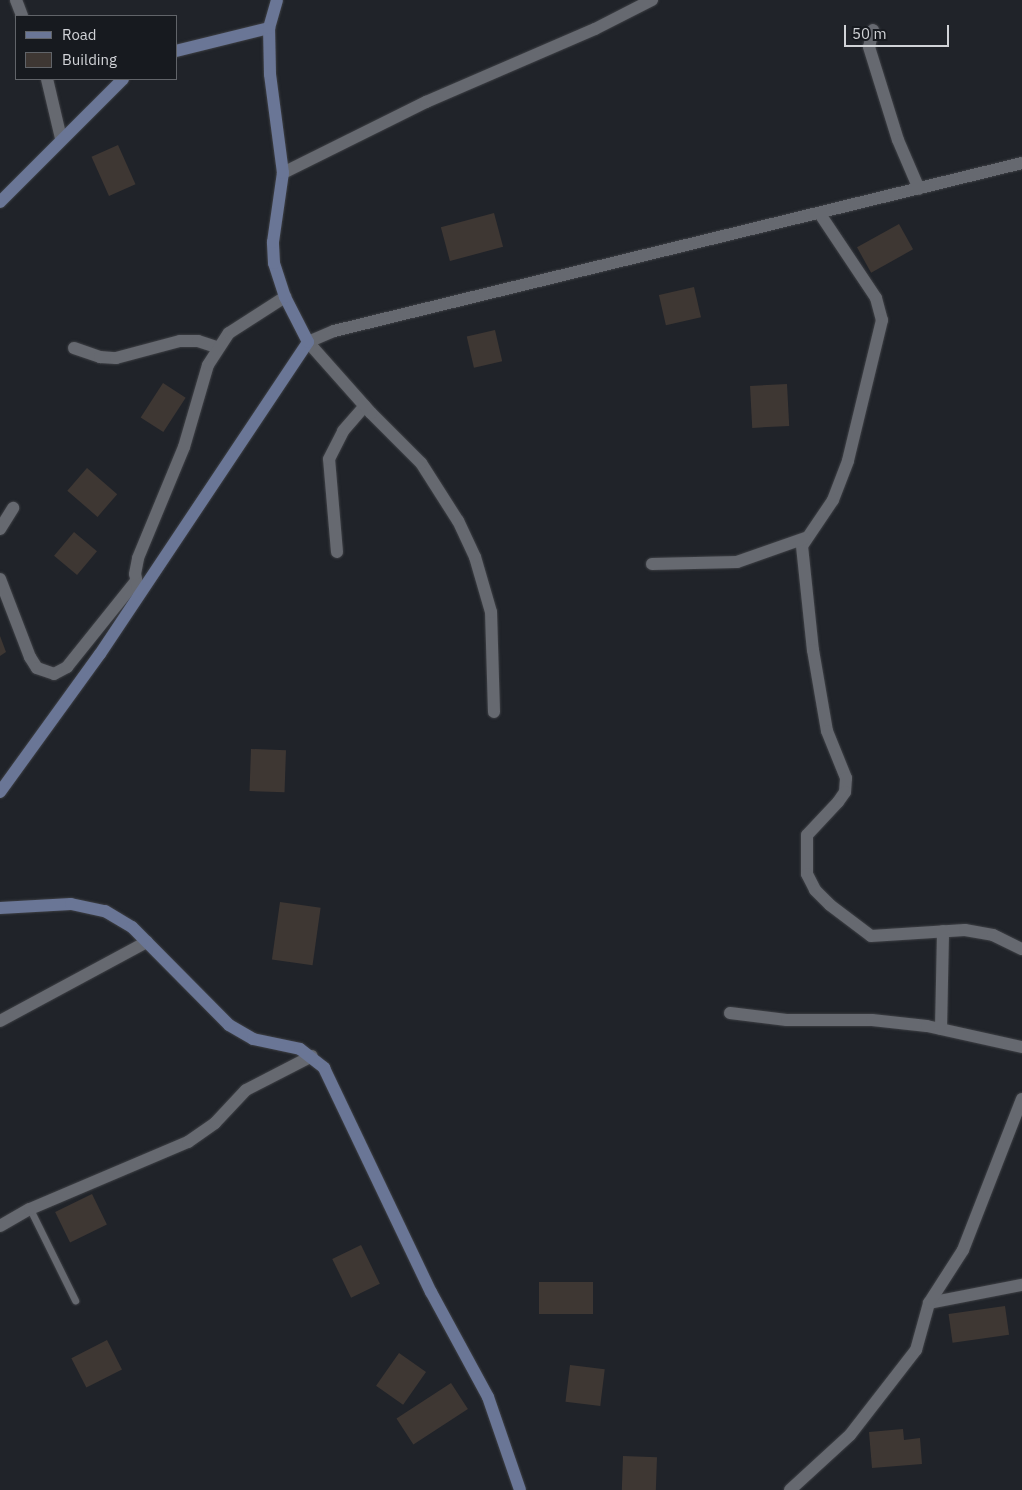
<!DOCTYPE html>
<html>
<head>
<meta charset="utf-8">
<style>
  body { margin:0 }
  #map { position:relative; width:1022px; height:1490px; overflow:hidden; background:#202329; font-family:"IBM Plex Sans",sans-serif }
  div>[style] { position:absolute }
  .building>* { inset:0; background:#3e3733; transform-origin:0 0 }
  .roads { filter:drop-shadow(0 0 1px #3e4045) drop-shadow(0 0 1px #3e4045) }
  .lane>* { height:7px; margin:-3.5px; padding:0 3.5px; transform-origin:3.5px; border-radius:3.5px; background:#666970 }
  .street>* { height:12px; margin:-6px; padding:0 6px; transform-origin:6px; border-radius:6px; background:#666970 }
  .secondary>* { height:12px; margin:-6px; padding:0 6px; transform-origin:6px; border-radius:6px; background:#6a7696 }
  span { translate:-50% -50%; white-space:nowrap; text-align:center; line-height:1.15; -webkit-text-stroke:4px #171a1f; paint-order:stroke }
  .legend { position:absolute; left:15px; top:15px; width:162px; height:65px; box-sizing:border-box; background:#171a1f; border:1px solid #616469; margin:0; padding:6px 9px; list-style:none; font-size:15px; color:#d1d3d7 }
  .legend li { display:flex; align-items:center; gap:10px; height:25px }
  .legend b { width:25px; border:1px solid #616469 }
  .scale { position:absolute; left:844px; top:25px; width:105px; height:22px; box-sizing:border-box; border:2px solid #d1d3d7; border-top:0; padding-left:6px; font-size:15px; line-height:18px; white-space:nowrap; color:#d1d3d7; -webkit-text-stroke:4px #171a1f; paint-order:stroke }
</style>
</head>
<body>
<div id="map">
  <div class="building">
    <i style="left:118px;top:145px;width:43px;height:29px;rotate:66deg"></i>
    <i style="left:494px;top:213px;width:35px;height:55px;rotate:75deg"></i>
    <i style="left:899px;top:224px;width:29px;height:48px;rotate:61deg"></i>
    <i style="left:694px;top:287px;width:31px;height:36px;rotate:77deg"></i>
    <i style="left:495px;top:330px;width:32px;height:29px;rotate:77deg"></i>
    <i style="left:163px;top:383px;width:27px;height:41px;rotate:33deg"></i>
    <i style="left:787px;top:384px;width:42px;height:37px;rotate:87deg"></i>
    <i style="left:87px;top:468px;width:40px;height:30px;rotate:41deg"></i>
    <i style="left:74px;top:532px;width:30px;height:31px;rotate:40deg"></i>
    <i style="clip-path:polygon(0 636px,6px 652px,0 656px)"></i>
    <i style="left:251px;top:749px;width:35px;height:42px;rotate:2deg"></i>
    <i style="left:280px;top:902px;width:41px;height:58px;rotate:8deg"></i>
    <i style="left:92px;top:1194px;width:34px;height:41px;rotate:64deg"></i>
    <i style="left:361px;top:1245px;width:43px;height:32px;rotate:64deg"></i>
    <i style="left:593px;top:1282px;width:32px;height:54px;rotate:90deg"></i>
    <i style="left:1005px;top:1306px;width:29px;height:57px;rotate:82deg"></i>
    <i style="left:107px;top:1340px;width:33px;height:40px;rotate:63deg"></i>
    <i style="left:399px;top:1353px;width:33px;height:40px;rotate:35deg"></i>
    <i style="left:570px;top:1365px;width:35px;height:37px;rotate:7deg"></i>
    <i style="left:451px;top:1383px;width:31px;height:65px;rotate:57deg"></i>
    <i style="clip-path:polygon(903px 1429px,904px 1440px,920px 1438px,922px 1464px,872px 1468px,869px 1432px)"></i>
    <i style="left:623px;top:1456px;width:34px;height:34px;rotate:2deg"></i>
  </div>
  <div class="roads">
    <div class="lane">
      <i style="left:30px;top:1209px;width:102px;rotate:63.7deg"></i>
    </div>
    <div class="street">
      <i style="left:16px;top:0;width:17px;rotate:69deg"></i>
      <i style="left:873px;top:30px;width:17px;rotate:103deg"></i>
      <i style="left:869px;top:47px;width:97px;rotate:72.7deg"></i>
      <i style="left:898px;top:140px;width:53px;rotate:66.8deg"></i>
      <i style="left:47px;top:79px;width:61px;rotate:76.7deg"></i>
      <i style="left:283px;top:173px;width:160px;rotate:-26.4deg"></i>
      <i style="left:426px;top:102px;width:184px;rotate:-23.4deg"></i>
      <i style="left:595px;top:29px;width:64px;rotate:-27deg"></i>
      <i style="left:820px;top:214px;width:101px;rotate:56.3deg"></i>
      <i style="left:876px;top:298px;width:23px;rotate:75deg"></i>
      <i style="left:882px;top:320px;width:145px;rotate:103.6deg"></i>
      <i style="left:848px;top:461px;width:42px;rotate:111deg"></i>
      <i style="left:833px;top:500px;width:55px;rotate:124deg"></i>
      <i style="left:802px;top:546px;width:105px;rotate:84deg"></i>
      <i style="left:813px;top:650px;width:82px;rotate:80.2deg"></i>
      <i style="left:827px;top:731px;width:51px;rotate:68deg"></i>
      <i style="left:846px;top:778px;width:14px;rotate:94deg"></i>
      <i style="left:845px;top:792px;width:12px;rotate:125deg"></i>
      <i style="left:838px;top:802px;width:45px;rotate:133.2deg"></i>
      <i style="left:807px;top:835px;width:39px;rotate:90deg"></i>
      <i style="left:807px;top:874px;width:18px;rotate:63deg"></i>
      <i style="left:815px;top:890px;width:21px;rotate:45deg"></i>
      <i style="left:830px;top:905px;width:51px;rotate:37.1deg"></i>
      <i style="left:871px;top:936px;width:94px;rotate:-3.7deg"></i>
      <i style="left:965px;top:930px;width:28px;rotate:10deg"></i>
      <i style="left:993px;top:935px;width:32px;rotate:26deg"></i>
      <i style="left:74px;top:348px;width:28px;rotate:19deg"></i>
      <i style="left:100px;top:357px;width:16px;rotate:4deg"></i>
      <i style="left:116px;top:358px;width:66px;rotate:-14.9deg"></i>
      <i style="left:180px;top:341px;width:18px"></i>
      <i style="left:198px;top:341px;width:20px;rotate:18deg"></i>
      <i style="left:0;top:529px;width:25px;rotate:-58deg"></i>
      <i style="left:337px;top:552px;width:93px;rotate:-94.9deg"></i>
      <i style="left:329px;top:459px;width:31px;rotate:-63deg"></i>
      <i style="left:343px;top:431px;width:33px;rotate:-49deg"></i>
      <i style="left:652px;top:564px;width:85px;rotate:-1.3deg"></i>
      <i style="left:737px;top:562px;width:72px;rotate:-19.4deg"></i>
      <i style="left:0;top:579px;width:84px;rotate:69deg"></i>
      <i style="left:30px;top:657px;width:13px;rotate:58deg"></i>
      <i style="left:37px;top:668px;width:18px;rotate:19deg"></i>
      <i style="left:54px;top:674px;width:15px;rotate:-28deg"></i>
      <i style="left:67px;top:667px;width:110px;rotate:-51.3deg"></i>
      <i style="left:139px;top:594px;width:20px;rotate:-101deg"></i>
      <i style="left:135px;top:574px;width:16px;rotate:-79deg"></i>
      <i style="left:138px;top:558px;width:120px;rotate:-67.5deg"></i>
      <i style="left:184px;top:447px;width:85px;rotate:-73.7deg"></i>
      <i style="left:208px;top:365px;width:38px;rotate:-57deg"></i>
      <i style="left:229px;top:333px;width:67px;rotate:-32.7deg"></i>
      <i style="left:494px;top:712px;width:100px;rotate:-91.7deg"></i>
      <i style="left:491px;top:612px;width:57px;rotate:-106.2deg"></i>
      <i style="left:475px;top:557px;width:40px;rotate:-115deg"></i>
      <i style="left:458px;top:521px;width:69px;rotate:-122.5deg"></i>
      <i style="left:421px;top:463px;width:71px;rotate:-135deg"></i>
      <i style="left:371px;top:413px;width:95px;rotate:-131.6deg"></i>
      <i style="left:308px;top:342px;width:28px;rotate:-23deg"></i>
      <i style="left:334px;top:331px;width:708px;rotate:-13.72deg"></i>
      <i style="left:730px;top:1013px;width:57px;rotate:7deg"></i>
      <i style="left:787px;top:1020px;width:85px"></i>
      <i style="left:872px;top:1020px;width:55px;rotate:6.2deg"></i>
      <i style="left:927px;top:1026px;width:97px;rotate:12.5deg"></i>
      <i style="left:0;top:1021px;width:167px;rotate:-28.3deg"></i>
      <i style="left:941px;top:1029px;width:98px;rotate:-88.8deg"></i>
      <i style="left:0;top:1226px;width:34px;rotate:-30deg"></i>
      <i style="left:30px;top:1209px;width:172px;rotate:-23deg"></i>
      <i style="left:188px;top:1142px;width:33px;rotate:-35deg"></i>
      <i style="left:215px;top:1123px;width:45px;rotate:-46.8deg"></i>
      <i style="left:246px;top:1090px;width:74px;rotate:-27.3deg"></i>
      <i style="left:929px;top:1303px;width:95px;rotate:-11deg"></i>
      <i style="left:790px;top:1490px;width:81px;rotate:-42.5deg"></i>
      <i style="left:850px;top:1435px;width:108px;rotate:-52.2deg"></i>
      <i style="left:916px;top:1350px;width:49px;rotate:-74.5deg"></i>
      <i style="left:929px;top:1303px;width:63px;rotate:-57.3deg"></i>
      <i style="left:963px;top:1250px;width:162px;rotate:-68.7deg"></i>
    </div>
    <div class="secondary">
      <i style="left:176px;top:51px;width:96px;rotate:-13.9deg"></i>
      <i style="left:0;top:202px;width:174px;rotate:-45deg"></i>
      <i style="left:0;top:792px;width:170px;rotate:-54.1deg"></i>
      <i style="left:100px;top:654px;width:375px;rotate:-56.3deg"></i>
      <i style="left:308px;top:342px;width:51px;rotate:-117.1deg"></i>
      <i style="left:285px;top:297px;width:36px;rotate:-108deg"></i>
      <i style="left:274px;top:263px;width:21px;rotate:-93deg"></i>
      <i style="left:273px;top:242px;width:70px;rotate:-81.8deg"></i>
      <i style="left:283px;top:173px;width:100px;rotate:-97.5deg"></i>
      <i style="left:270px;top:74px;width:46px;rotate:-91.2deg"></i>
      <i style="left:269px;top:28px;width:29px;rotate:-74deg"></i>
      <i style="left:0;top:908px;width:71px;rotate:-3.2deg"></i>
      <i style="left:71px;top:904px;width:35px;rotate:12deg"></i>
      <i style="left:105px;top:911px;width:31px;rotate:31deg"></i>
      <i style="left:132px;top:927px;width:138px;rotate:45.3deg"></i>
      <i style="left:229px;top:1025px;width:28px;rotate:30deg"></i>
      <i style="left:253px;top:1039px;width:48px;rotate:12deg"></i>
      <i style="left:300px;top:1049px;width:31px;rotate:38deg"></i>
      <i style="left:324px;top:1068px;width:248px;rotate:64.5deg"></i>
      <i style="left:431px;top:1292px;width:119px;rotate:61.5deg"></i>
      <i style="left:488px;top:1397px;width:98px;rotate:71deg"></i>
    </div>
  </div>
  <ul class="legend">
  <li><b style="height:6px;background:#6a7696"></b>Road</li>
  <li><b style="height:14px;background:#3e3733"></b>Building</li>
  </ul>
  <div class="scale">50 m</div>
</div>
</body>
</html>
